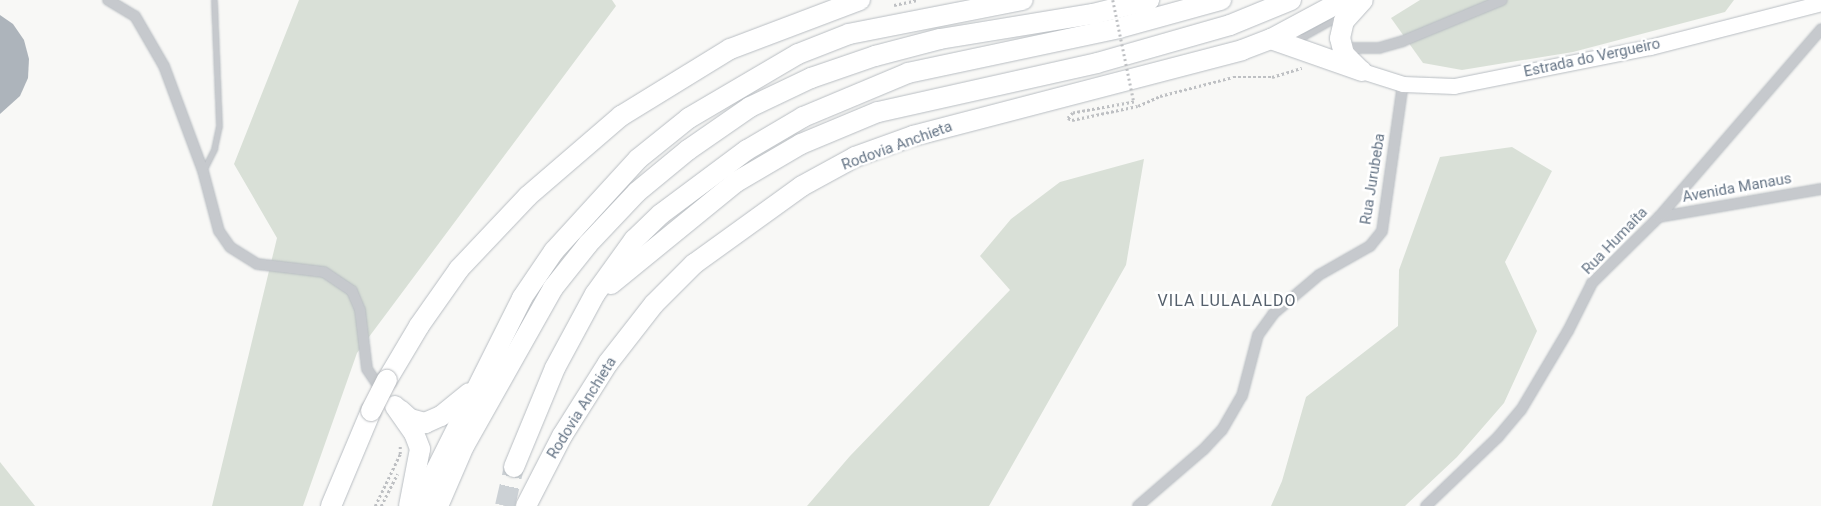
<!DOCTYPE html>
<html>
<head>
<meta charset="utf-8">
<style>
  body { margin:0 }
  #map { position:relative; width:1821px; height:506px; overflow:hidden; background:#f8f8f6; font-family:Roboto,sans-serif }
  div>[style] { position:absolute }
  .green>* { inset:0; background:#d9e0d7 }
  .building>* { inset:0; background:#adb4bb }
  .highway-tunnel>* { height:20px; margin-top:-10px; transform-origin:0; background:repeating-linear-gradient(90deg,#ccd1d5 0 20px,transparent 0 30px) }
  .path>* { height:2.5px; margin-top:-1.25px; transform-origin:0; background:repeating-linear-gradient(90deg,#bec0c3 0 2.5px,transparent 0 5px) }
  .roads { filter:drop-shadow(0 0 1px #b8bdc2) drop-shadow(0 0 1px #b8bdc2) }
  .lane>* { height:5px; margin:-2.5px; padding:0 2.5px; transform-origin:2.5px; border-radius:2.5px; background:#c6c9cd }
  .street>* { height:10px; margin:-5px; padding:0 5px; transform-origin:5px; border-radius:5px; background:#c6c9cd }
  .secondary>* { height:15px; margin:-7.5px; padding:0 7.5px; transform-origin:7.5px; border-radius:7.5px; background:#fff }
  .highway>* { height:20px; margin:-10px; padding:0 10px; transform-origin:10px; border-radius:10px; background:#fff }
  .path-bridge>* { height:2.5px; margin-top:-1.25px; transform-origin:0; background:repeating-linear-gradient(90deg,#bec0c3 0 2.5px,transparent 0 5px) }
  .bridges { filter:drop-shadow(0 0 1px #b7babe) drop-shadow(0 0 1px #b7babe) }
  .highway-bridge>* { height:20px; margin:-10px; padding:0 10px; transform-origin:10px; border-radius:10px; background:#fff }
  span { translate:-50% -50%; white-space:nowrap; text-align:center; line-height:1.15; -webkit-text-stroke:5px #fff; paint-order:stroke }
  .street-label { font-size:15px; color:#677687 }
  .neighbourhood-label { font-size:16px; color:#55606c; letter-spacing:1px }
</style>
</head>
<body>
<div id="map">
  <div class="green">
    <i style="clip-path:polygon(299px 0,612px 0,616px 6px,357px 353px,303px 506px,212px 506px,277px 238px,234px 164px)"></i>
    <i style="clip-path:polygon(1420px 0,1734px 0,1725px 12px,1573px 52px,1462px 70px,1423px 63px,1391px 18px)"></i>
    <i style="clip-path:polygon(1512px 147px,1552px 171px,1505px 262px,1537px 331px,1504px 403px,1457px 457px,1405px 506px,1271px 506px,1282px 481px,1306px 397px,1398px 326px,1399px 270px,1440px 157px)"></i>
    <i style="clip-path:polygon(1144px 159px,1126px 265px,989px 506px,807px 506px,850px 456px,1010px 290px,980px 256px,1011px 219px,1060px 182px)"></i>
    <i style="clip-path:polygon(0 462px,35px 506px,0 506px)"></i>
  </div>
  <div class="building">
    <i style="clip-path:polygon(0 15px,13px 24px,24px 40px,29px 59px,28px 78px,20px 96px,0 114px)"></i>
  </div>
  <div class="highway-tunnel">
    <i style="left:505px;top:506px;width:40px;rotate:-77deg"></i>
  </div>
  <div class="path">
    <i style="left:894px;top:5px;width:25px;rotate:-12deg"></i>
    <i style="left:1134px;top:102px;width:62px;rotate:169.8deg"></i>
    <i style="left:1073px;top:113px;width:7px;rotate:135deg"></i>
    <i style="left:1068px;top:118px;width:4px;rotate:27deg"></i>
    <i style="left:1072px;top:120px;width:67px;rotate:-12deg"></i>
    <i style="left:1138px;top:106px;width:24px;rotate:-24deg"></i>
    <i style="left:1160px;top:96px;width:75px;rotate:-14.6deg"></i>
    <i style="left:1233px;top:77px;width:39px"></i>
    <i style="left:1272px;top:77px;width:31px;rotate:-17deg"></i>
    <i style="left:375px;top:506px;width:58px;rotate:-64.3deg"></i>
    <i style="left:400px;top:454px;width:9px;rotate:-90deg"></i>
    <i style="left:381px;top:506px;width:36px;rotate:-63deg"></i>
  </div>
  <div class="roads">
    <div class="lane">
      <i style="left:1291px;top:39px;width:14px;rotate:-12deg"></i>
      <i style="left:1305px;top:36px;width:38px;rotate:-29deg"></i>
      <i style="left:203px;top:171px;width:25px;rotate:-63deg"></i>
      <i style="left:214px;top:149px;width:24px;rotate:-78deg"></i>
      <i style="left:219px;top:126px;width:126px;rotate:-92.3deg"></i>
    </div>
    <div class="street">
      <i style="left:108px;top:0;width:31px;rotate:31deg"></i>
      <i style="left:135px;top:16px;width:58px;rotate:59.9deg"></i>
      <i style="left:164px;top:66px;width:112px;rotate:69.6deg"></i>
      <i style="left:203px;top:171px;width:62px;rotate:75.1deg"></i>
      <i style="left:219px;top:231px;width:19px;rotate:55deg"></i>
      <i style="left:230px;top:247px;width:32px;rotate:32deg"></i>
      <i style="left:257px;top:264px;width:67px;rotate:6.8deg"></i>
      <i style="left:324px;top:272px;width:34px;rotate:34deg"></i>
      <i style="left:352px;top:291px;width:21px;rotate:67deg"></i>
      <i style="left:360px;top:310px;width:59px;rotate:83.2deg"></i>
      <i style="left:367px;top:369px;width:29px;rotate:56deg"></i>
      <i style="left:1342px;top:48px;width:37px"></i>
      <i style="left:1379px;top:48px;width:25px;rotate:-16deg"></i>
      <i style="left:1403px;top:41px;width:107px;rotate:-22.5deg"></i>
      <i style="left:1659px;top:217px;width:164px;rotate:-9.8deg"></i>
      <i style="left:1138px;top:506px;width:87px;rotate:-40.8deg"></i>
      <i style="left:1204px;top:449px;width:26px;rotate:-47deg"></i>
      <i style="left:1222px;top:430px;width:39px;rotate:-60deg"></i>
      <i style="left:1242px;top:396px;width:63px;rotate:-75.3deg"></i>
      <i style="left:1258px;top:335px;width:26px;rotate:-54deg"></i>
      <i style="left:1273px;top:314px;width:60px;rotate:-40.3deg"></i>
      <i style="left:1319px;top:275px;width:59px;rotate:-29.6deg"></i>
      <i style="left:1370px;top:246px;width:19px;rotate:-51deg"></i>
      <i style="left:1382px;top:231px;width:148px;rotate:-81.9deg"></i>
      <i style="left:1426px;top:506px;width:100px;rotate:-43.8deg"></i>
      <i style="left:1498px;top:437px;width:35px;rotate:-50deg"></i>
      <i style="left:1521px;top:410px;width:92px;rotate:-59.3deg"></i>
      <i style="left:1568px;top:331px;width:54px;rotate:-63.4deg"></i>
      <i style="left:1592px;top:283px;width:94px;rotate:-44.6deg"></i>
      <i style="left:1659px;top:217px;width:248px;rotate:-49.2deg"></i>
    </div>
    <div class="secondary">
      <i style="left:1362px;top:71px;width:43px;rotate:17.6deg"></i>
      <i style="left:1403px;top:84px;width:51px;rotate:2.2deg"></i>
      <i style="left:1454px;top:86px;width:200px;rotate:-11.3deg"></i>
      <i style="left:1650px;top:47px;width:177px;rotate:-14.4deg"></i>
    </div>
    <div class="highway">
      <i style="left:1271px;top:39px;width:96px;rotate:19.4deg"></i>
      <i style="left:1360px;top:70px;width:23px;rotate:-135deg"></i>
      <i style="left:1344px;top:54px;width:16px;rotate:-104deg"></i>
      <i style="left:1340px;top:38px;width:17px;rotate:-77deg"></i>
      <i style="left:1344px;top:21px;width:28px;rotate:-48deg"></i>
      <i style="left:611px;top:284px;width:161px;rotate:-39.2deg"></i>
      <i style="left:736px;top:182px;width:75px;rotate:-30.3deg"></i>
      <i style="left:801px;top:144px;width:83px;rotate:-22.6deg"></i>
      <i style="left:878px;top:112px;width:224px;rotate:-12.6deg"></i>
      <i style="left:1097px;top:63px;width:138px;rotate:-15.9deg"></i>
      <i style="left:1230px;top:25px;width:66px;rotate:-22.3deg"></i>
      <i style="left:387px;top:380px;width:63px;rotate:-59.3deg"></i>
      <i style="left:419px;top:326px;width:70px;rotate:-54.9deg"></i>
      <i style="left:459px;top:269px;width:100px;rotate:-46.6deg"></i>
      <i style="left:528px;top:196px;width:123px;rotate:-40.7deg"></i>
      <i style="left:621px;top:116px;width:128px;rotate:-31.6deg"></i>
      <i style="left:730px;top:49px;width:139px;rotate:-20.7deg"></i>
      <i style="left:395px;top:406px;width:33px;rotate:55deg"></i>
      <i style="left:414px;top:433px;width:17px;rotate:69deg"></i>
      <i style="left:420px;top:449px;width:58px;rotate:100.9deg"></i>
      <i style="left:400px;top:410px;width:13px;rotate:42deg"></i>
      <i style="left:410px;top:419px;width:16px;rotate:15deg"></i>
      <i style="left:425px;top:423px;width:17px;rotate:-24deg"></i>
      <i style="left:441px;top:416px;width:36px;rotate:-39deg"></i>
      <i style="left:514px;top:467px;width:107px;rotate:-67.5deg"></i>
      <i style="left:555px;top:368px;width:84px;rotate:-61.6deg"></i>
      <i style="left:595px;top:294px;width:67px;rotate:-54.2deg"></i>
      <i style="left:634px;top:240px;width:37px;rotate:-44deg"></i>
      <i style="left:661px;top:214px;width:107px;rotate:-36.7deg"></i>
      <i style="left:747px;top:150px;width:65px;rotate:-30.5deg"></i>
      <i style="left:803px;top:117px;width:114px;rotate:-22.7deg"></i>
      <i style="left:908px;top:73px;width:216px;rotate:-12deg"></i>
      <i style="left:1119px;top:28px;width:106px;rotate:-15.4deg"></i>
      <i style="left:331px;top:506px;width:103px;rotate:-67.2deg"></i>
      <i style="left:418px;top:506px;width:233px;rotate:-63.4deg"></i>
      <i style="left:522px;top:298px;width:57px;rotate:-55.8deg"></i>
      <i style="left:554px;top:251px;width:125px;rotate:-47.6deg"></i>
      <i style="left:638px;top:159px;width:65px;rotate:-38.8deg"></i>
      <i style="left:689px;top:118px;width:126px;rotate:-30.4deg"></i>
      <i style="left:798px;top:54px;width:55px;rotate:-21.4deg"></i>
      <i style="left:849px;top:34px;width:177px;rotate:-11.1deg"></i>
      <i style="left:438px;top:506px;width:65px;rotate:-66.6deg"></i>
      <i style="left:464px;top:446px;width:181px;rotate:-60.6deg"></i>
      <i style="left:553px;top:288px;width:56px;rotate:-51.5deg"></i>
      <i style="left:588px;top:244px;width:71px;rotate:-46.7deg"></i>
      <i style="left:637px;top:192px;width:66px;rotate:-39.5deg"></i>
      <i style="left:688px;top:150px;width:75px;rotate:-34.7deg"></i>
      <i style="left:750px;top:107px;width:68px;rotate:-25.4deg"></i>
      <i style="left:811px;top:78px;width:68px;rotate:-19deg"></i>
      <i style="left:875px;top:56px;width:67px;rotate:-14.7deg"></i>
      <i style="left:940px;top:39px;width:155px;rotate:-9.3deg"></i>
      <i style="left:1093px;top:14px;width:58px;rotate:-14deg"></i>
      <i style="left:526px;top:506px;width:79px;rotate:-62.8deg"></i>
      <i style="left:562px;top:436px;width:86px;rotate:-57.8deg"></i>
      <i style="left:608px;top:363px;width:75px;rotate:-52.1deg"></i>
      <i style="left:654px;top:304px;width:57px;rotate:-45deg"></i>
      <i style="left:694px;top:264px;width:133px;rotate:-35.8deg"></i>
      <i style="left:802px;top:186px;width:60px;rotate:-28.7deg"></i>
      <i style="left:855px;top:157px;width:62px;rotate:-19.9deg"></i>
      <i style="left:913px;top:136px;width:340px;rotate:-14.6deg"></i>
      <i style="left:1242px;top:50px;width:31px;rotate:-21deg"></i>
      <i style="left:1271px;top:39px;width:83px;rotate:-28.1deg"></i>
    </div>
  </div>
  <div class="path-bridge">
    <i style="left:1113px;top:0;width:104px;rotate:78.4deg"></i>
  </div>
  <div class="bridges">
    <div class="highway-bridge">
      <i style="left:371px;top:411px;width:35px;rotate:-63deg"></i>
    </div>
  </div>
  <div class="street-label">
    <span style="left:1592px;top:58px;rotate:-12deg">Estrada do Vergueiro</span>
    <span style="left:897px;top:146px;rotate:-20deg">Rodovia Anchieta</span>
    <span style="left:1373px;top:179px;rotate:-81deg">Rua Jurubeba</span>
    <span style="left:1737px;top:188px;rotate:-10deg">Avenida Manaus</span>
    <span style="left:1615px;top:241px;rotate:-46deg">Rua Humaíta</span>
    <span style="left:582px;top:408px;rotate:-58deg">Rodovia Anchieta</span>
  </div>
  <div class="neighbourhood-label">
    <span style="left:1227px;top:301px">VILA LULALALDO</span>
  </div>
</div>
</body>
</html>
